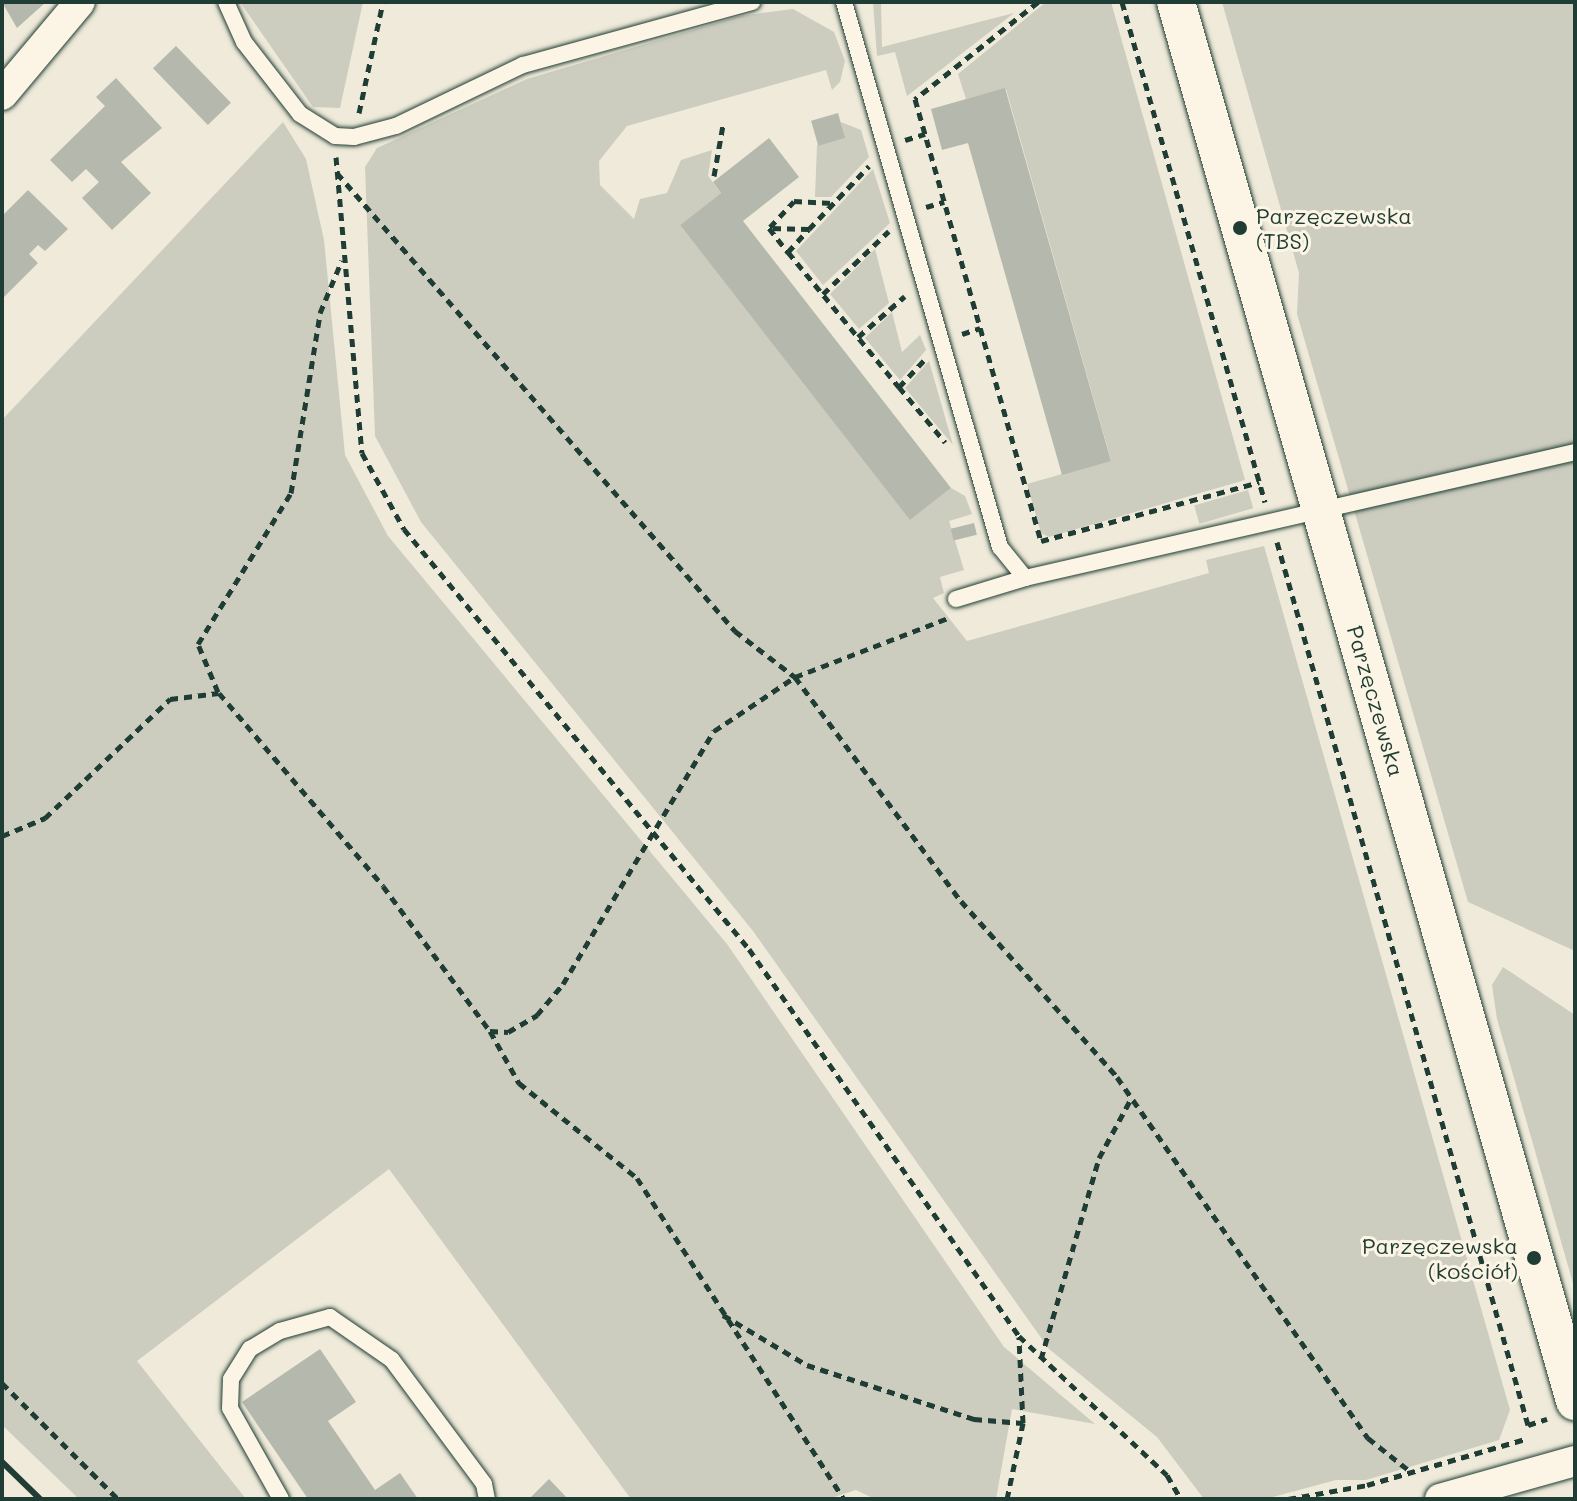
<!DOCTYPE html>
<html>
<head>
<meta charset="utf-8">
<style>
  body { margin:0 }
  #map { position:relative; width:1577px; height:1501px; overflow:hidden; background:#efeada; font-family:Mali,sans-serif }
  div>[style] { position:absolute }
  .green>* { inset:0; background:#cccdbf; transform-origin:0 0 }
  .building>* { inset:0; background:#b5b9ad; transform-origin:0 0 }
  .path>* { height:5px; margin-top:-2.5px; transform-origin:0; background:repeating-linear-gradient(90deg,#1f3d34 0 8px,transparent 0 14px) }
  .roads { filter:drop-shadow(0 0 2px #1f3d34) drop-shadow(0 0 2px #1f3d34) }
  .service>* { height:16px; margin:-8px; padding:0 8px; transform-origin:8px; border-radius:8px; background:#fcf5e5 }
  .minor>* { height:30px; margin:-15px; padding:0 15px; transform-origin:15px; border-radius:15px; background:#fcf5e5 }
  .tertiary>* { height:38px; margin:-19px; padding:0 19px; transform-origin:19px; border-radius:19px; background:#fcf5e5 }
  .rail>* { height:6px; margin:-3px; padding:0 3px; transform-origin:3px; border-radius:3px; background:#1f3d34 }
  .dots>* { width:22px; height:22px; translate:-50% -50%; box-sizing:border-box; border:4px solid #fcf5e5; border-radius:50% }
  span { translate:-50% -50%; white-space:nowrap; text-align:center; line-height:1.15; -webkit-text-stroke:6px #fcf5e5; paint-order:stroke }
  .poi-label { font-size:22px; color:#1f3d34 }
  .left { translate:0 -50%; text-align:left }
  .right { translate:-100% -50%; text-align:right }
  .street-label { font-size:22px; color:#1f3d34 }
  .frame { position:absolute; inset:0; border:4px solid #1f3d34; pointer-events:none }
</style>
</head>
<body>
<div id="map">
  <div class="green">
    <i style="clip-path:polygon(240px 2px,363px 2px,340px 108px,313px 107px)"></i>
    <i style="clip-path:polygon(873px 2px,881px 2px,882px 47px,1014px 13px,907px 96px,895px 52px,877px 56px)"></i>
    <i style="clip-path:polygon(1046px 2px,1111px 2px,1245px 480px,1049px 537px,1041px 533px,1027px 484px,1111px 460px,1006px 89px,966px 99px,958px 74px)"></i>
    <i style="clip-path:polygon(1222px 2px,1575px 2px,1575px 951px,1468px 902px,1297px 314px,1299px 273px)"></i>
    <i style="clip-path:polygon(793px 9px,834px 32px,845px 61px,840px 82px,832px 90px,826px 70px,627px 126px,599px 161px,600px 185px,634px 219px,640px 199px,667px 193px,681px 160px,712px 150px,708px 176px,721px 193px,680px 225px,911px 519px,951px 488px,965px 496px,972px 514px,949px 521px,964px 570px,940px 577px,944px 593px,933px 598px,967px 641px,1209px 573px,1206px 560px,1264px 546px,1510px 1410px,1499px 1440px,1366px 1480px,1336px 1480px,1265px 1499px,1204px 1499px,1157px 1437px,1049px 1349px,753px 931px,421px 522px,375px 436px,365px 167px,377px 148px,527px 79px,740px 16px)"></i>
    <i style="clip-path:polygon(283px 122px,306px 159px,324px 240px,345px 455px,388px 536px,727px 944px,1004px 1347px,1095px 1424px,1012px 1409px,996px 1499px,875px 1499px,856px 1490px,828px 1499px,631px 1499px,389px 1169px,137px 1361px,246px 1499px,79px 1499px,2px 1425px,2px 420px)"></i>
    <i style="clip-path:polygon(841px 122px,861px 130px,869px 157px,831px 197px,815px 197px,817px 145px,844px 138px)"></i>
    <i style="clip-path:polygon(873px 169px,890px 223px,823px 285px,796px 251px)"></i>
    <i style="clip-path:polygon(875px 249px,889px 303px,859px 329px,830px 294px)"></i>
    <i style="clip-path:polygon(892px 312px,902px 352px,920px 335px,926px 350px,900px 380px,865px 338px)"></i>
    <i style="clip-path:polygon(929px 361px,953px 445px,905px 388px)"></i>
    <i style="left:1248px;top:490px;width:19px;height:56px;rotate:74deg"></i>
    <i style="clip-path:polygon(1503px 967px,1575px 1015px,1575px 1290px,1497px 1019px,1492px 985px)"></i>
  </div>
  <div class="building">
    <i style="clip-path:polygon(2px 2px,46px 2px,17px 28px)"></i>
    <i style="left:176px;top:46px;width:79px;height:32px;rotate:46deg"></i>
    <i style="clip-path:polygon(116px 78px,162px 128px,121px 162px,151px 193px,112px 230px,82px 198px,99px 182px,86px 169px,72px 182px,50px 160px,105px 106px,96px 97px)"></i>
    <i style="clip-path:polygon(1005px 88px,1111px 461px,1062px 475px,968px 143px,942px 150px,931px 109px)"></i>
    <i style="left:838px;top:113px;width:26px;height:28px;rotate:74deg"></i>
    <i style="clip-path:polygon(769px 138px,799px 177px,743px 221px,951px 488px,910px 520px,680px 225px,721px 193px,713px 182px)"></i>
    <i style="clip-path:polygon(28px 190px,68px 229px,45px 251px,38px 245px,29px 254px,38px 263px,2px 299px,2px 216px)"></i>
    <i style="left:974px;top:523px;width:12px;height:24px;rotate:76deg"></i>
    <i style="clip-path:polygon(320px 1349px,356px 1402px,328px 1421px,375px 1490px,400px 1473px,418px 1499px,308px 1499px,242px 1402px)"></i>
    <i style="clip-path:polygon(549px 1479px,568px 1499px,529px 1499px)"></i>
  </div>
  <div class="path">
    <i style="left:1038px;top:2px;width:157px;rotate:141.7deg"></i>
    <i style="left:915px;top:99px;width:460px;rotate:74.1deg"></i>
    <i style="left:1041px;top:541px;width:226px;rotate:-15.1deg"></i>
    <i style="left:1122px;top:2px;width:520px;rotate:74.04deg"></i>
    <i style="left:359px;top:113px;width:114px;rotate:-77.8deg"></i>
    <i style="left:905px;top:140px;width:21px;rotate:-17deg"></i>
    <i style="left:336px;top:157px;width:297px;rotate:85deg"></i>
    <i style="left:362px;top:453px;width:87px;rotate:61.1deg"></i>
    <i style="left:404px;top:529px;width:544px;rotate:50.6deg"></i>
    <i style="left:749px;top:949px;width:472px;rotate:55.1deg"></i>
    <i style="left:1019px;top:1336px;width:203px;rotate:43.2deg"></i>
    <i style="left:1167px;top:1475px;width:28px;rotate:60deg"></i>
    <i style="left:337px;top:173px;width:607px;rotate:49.01deg"></i>
    <i style="left:735px;top:631px;width:76px;rotate:37.5deg"></i>
    <i style="left:795px;top:677px;width:279px;rotate:53.5deg"></i>
    <i style="left:961px;top:901px;width:235px;rotate:48.4deg"></i>
    <i style="left:1117px;top:1077px;width:440px;rotate:55.2deg"></i>
    <i style="left:1368px;top:1438px;width:55px;rotate:38.3deg"></i>
    <i style="left:714px;top:176px;width:52px;rotate:-80deg"></i>
    <i style="left:926px;top:207px;width:19px;rotate:-16deg"></i>
    <i style="left:770px;top:227px;width:35px;rotate:-47deg"></i>
    <i style="left:794px;top:201px;width:38px;rotate:3deg"></i>
    <i style="left:809px;top:229px;width:87px;rotate:-46.4deg"></i>
    <i style="left:788px;top:252px;width:31px;rotate:-48deg"></i>
    <i style="left:809px;top:229px;width:40px;rotate:-178.6deg"></i>
    <i style="left:769px;top:228px;width:31px;rotate:52deg"></i>
    <i style="left:788px;top:252px;width:175px;rotate:50.6deg"></i>
    <i style="left:899px;top:387px;width:38px;rotate:-47deg"></i>
    <i style="left:823px;top:294px;width:91px;rotate:-43.7deg"></i>
    <i style="left:962px;top:334px;width:19px;rotate:-18deg"></i>
    <i style="left:858px;top:337px;width:62px;rotate:-41.1deg"></i>
    <i style="left:899px;top:387px;width:72px;rotate:50.1deg"></i>
    <i style="left:1277px;top:542px;width:918px;rotate:74.13deg"></i>
    <i style="left:1528px;top:1425px;width:20px;rotate:-18deg"></i>
    <i style="left:218px;top:692px;width:52px;rotate:-112.6deg"></i>
    <i style="left:198px;top:644px;width:177px;rotate:-58.4deg"></i>
    <i style="left:291px;top:493px;width:182px;rotate:-80.8deg"></i>
    <i style="left:320px;top:313px;width:57px;rotate:-67.5deg"></i>
    <i style="left:2px;top:836px;width:47px;rotate:-22.7deg"></i>
    <i style="left:45px;top:818px;width:173px;rotate:-43.6deg"></i>
    <i style="left:170px;top:699px;width:49px;rotate:-7deg"></i>
    <i style="left:219px;top:693px;width:253px;rotate:49.6deg"></i>
    <i style="left:383px;top:886px;width:180px;rotate:53.6deg"></i>
    <i style="left:490px;top:1031px;width:60px;rotate:60.9deg"></i>
    <i style="left:519px;top:1083px;width:151px;rotate:38.8deg"></i>
    <i style="left:637px;top:1178px;width:382px;rotate:57.2deg"></i>
    <i style="left:490px;top:1031px;width:18px;rotate:3deg"></i>
    <i style="left:508px;top:1032px;width:34px;rotate:-30deg"></i>
    <i style="left:537px;top:1015px;width:40px;rotate:-50deg"></i>
    <i style="left:563px;top:984px;width:295px;rotate:-59.2deg"></i>
    <i style="left:714px;top:731px;width:97px;rotate:-33.7deg"></i>
    <i style="left:795px;top:677px;width:164px;rotate:-21.1deg"></i>
    <i style="left:723px;top:1315px;width:98px;rotate:30.8deg"></i>
    <i style="left:807px;top:1365px;width:176px;rotate:17.9deg"></i>
    <i style="left:974px;top:1419px;width:49px;rotate:4.7deg"></i>
    <i style="left:1041px;top:1359px;width:209px;rotate:-73.9deg"></i>
    <i style="left:1099px;top:1158px;width:69px;rotate:-61.6deg"></i>
    <i style="left:2px;top:1383px;width:164px;rotate:45deg"></i>
    <i style="left:1007px;top:1499px;width:78px;rotate:-78.1deg"></i>
    <i style="left:1023px;top:1423px;width:86px;rotate:-92.7deg"></i>
    <i style="left:1288px;top:1499px;width:80px;rotate:-10deg"></i>
    <i style="left:1367px;top:1485px;width:165px;rotate:-16.2deg"></i>
  </div>
  <div class="roads">
    <div class="service">
      <i style="left:226px;top:2px;width:44px;rotate:65.8deg"></i>
      <i style="left:244px;top:42px;width:91px;rotate:52.1deg"></i>
      <i style="left:300px;top:114px;width:41px;rotate:32.2deg"></i>
      <i style="left:335px;top:136px;width:19px;rotate:3deg"></i>
      <i style="left:354px;top:137px;width:43px;rotate:-14.7deg"></i>
      <i style="left:396px;top:126px;width:141px;rotate:-25.7deg"></i>
      <i style="left:523px;top:65px;width:238px;rotate:-15.4deg"></i>
      <i style="left:844px;top:2px;width:567px;rotate:74.03deg"></i>
      <i style="left:1000px;top:547px;width:40px;rotate:51deg"></i>
      <i style="left:1025px;top:578px;width:564px;rotate:-12.9deg"></i>
      <i style="left:956px;top:599px;width:72px;rotate:-16.9deg"></i>
      <i style="left:281px;top:1499px;width:104px;rotate:-119.3deg"></i>
      <i style="left:230px;top:1408px;width:29px;rotate:-88deg"></i>
      <i style="left:231px;top:1379px;width:36px;rotate:-58deg"></i>
      <i style="left:250px;top:1349px;width:35px;rotate:-31deg"></i>
      <i style="left:280px;top:1331px;width:52px;rotate:-15.6deg"></i>
      <i style="left:330px;top:1317px;width:75px;rotate:34.7deg"></i>
      <i style="left:392px;top:1360px;width:154px;rotate:53.4deg"></i>
      <i style="left:484px;top:1484px;width:15px;rotate:79deg"></i>
    </div>
    <div class="minor">
      <i style="left:2px;top:95px;width:121px;rotate:-50deg"></i>
      <i style="left:1440px;top:1499px;width:140px;rotate:-15.7deg"></i>
    </div>
    <div class="tertiary">
      <i style="left:1176px;top:2px;width:1455px;rotate:74.08deg"></i>
    </div>
  </div>
  <div class="rail">
    <i style="left:2px;top:1462px;width:53px;rotate:44.2deg"></i>
  </div>
  <div class="dots">
    <i style="left:1240px;top:228px;background:#1f3d34"></i>
    <i style="left:1534px;top:1258px;background:#1f3d34"></i>
  </div>
  <div class="poi-label">
    <span class="left" style="left:1256px;top:228px">Parzęczewska<br>(TBS)</span>
    <span class="right" style="left:1518px;top:1258px">Parzęczewska<br>(kościół)</span>
  </div>
  <div class="street-label">
    <span style="left:1376px;top:701px;rotate:74deg">Parzęczewska</span>
  </div>
  <div class="frame"></div>
</div>
</body>
</html>
